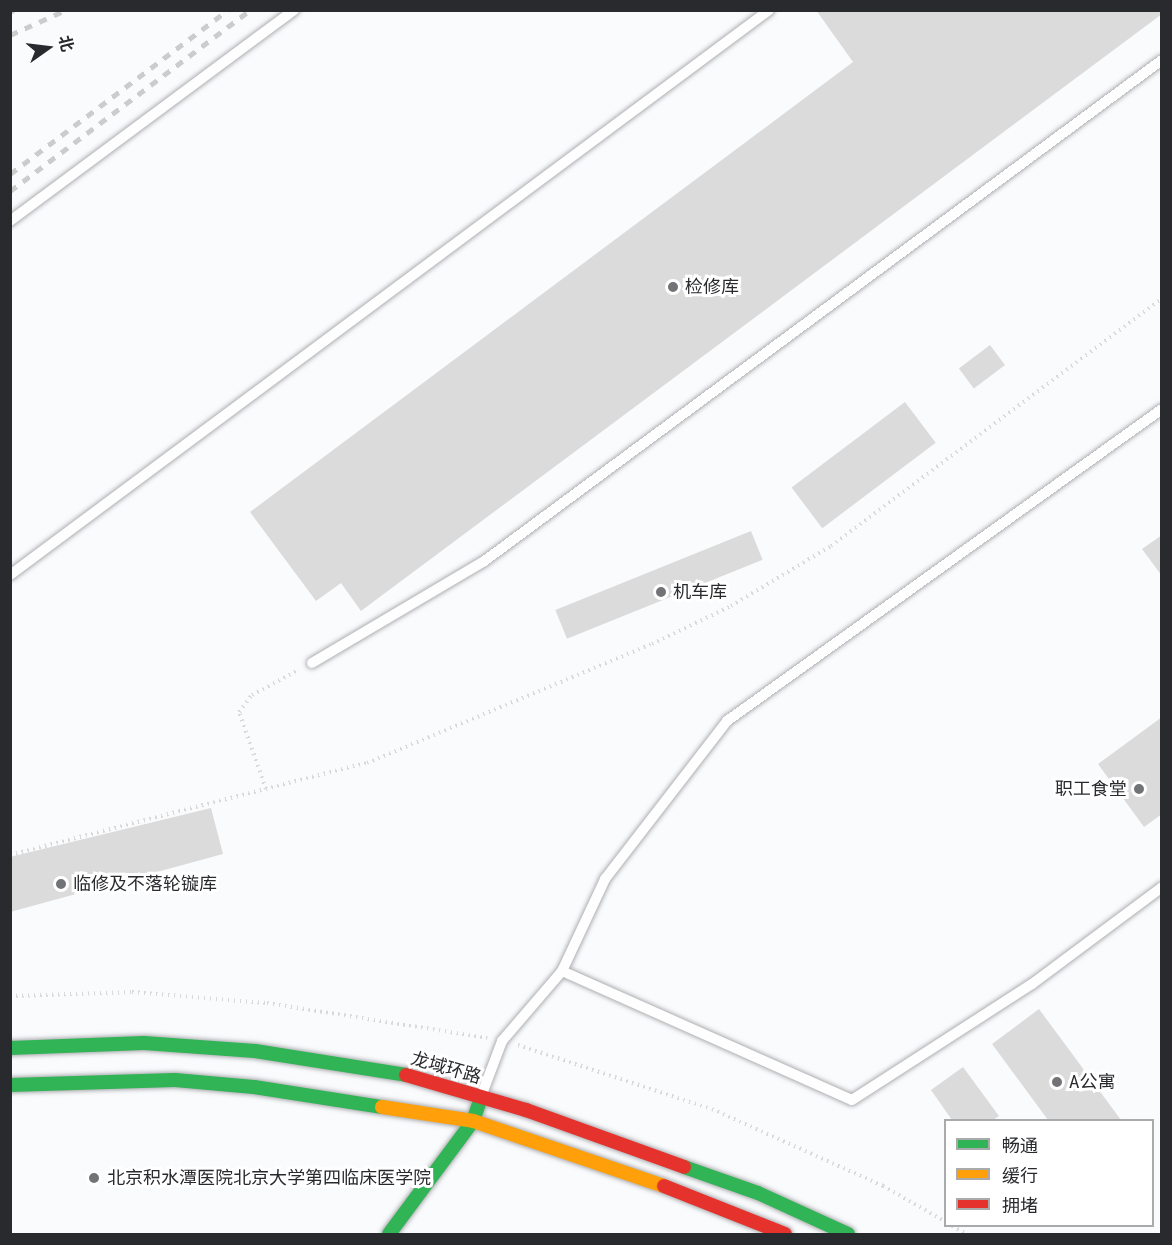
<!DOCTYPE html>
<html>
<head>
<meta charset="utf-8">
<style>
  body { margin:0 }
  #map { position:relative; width:1172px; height:1245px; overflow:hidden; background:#fafbfd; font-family:"Roboto Condensed","Noto Sans SC",sans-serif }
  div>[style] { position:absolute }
  .building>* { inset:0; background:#dcdbdb; transform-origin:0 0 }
  .path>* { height:4px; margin-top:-2px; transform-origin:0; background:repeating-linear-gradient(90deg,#d9d9d9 0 1.5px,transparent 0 6px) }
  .roads { filter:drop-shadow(0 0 2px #aeafb2) drop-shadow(0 0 2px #aeafb2) }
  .lane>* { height:10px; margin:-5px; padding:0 5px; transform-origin:5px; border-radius:5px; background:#fefeff }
  .fast>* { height:14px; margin:-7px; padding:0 7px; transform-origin:7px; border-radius:7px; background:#30b455 }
  .slow>* { height:14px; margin:-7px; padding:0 7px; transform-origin:7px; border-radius:7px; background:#ff9f0a }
  .jam>* { height:14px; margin:-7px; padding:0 7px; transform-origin:7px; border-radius:7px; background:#e5322d }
  .rail>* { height:4.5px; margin-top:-2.25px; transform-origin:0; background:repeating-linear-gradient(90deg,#cccccd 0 8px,transparent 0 16px) }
  .dots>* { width:16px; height:16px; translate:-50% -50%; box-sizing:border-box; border:3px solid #fff; border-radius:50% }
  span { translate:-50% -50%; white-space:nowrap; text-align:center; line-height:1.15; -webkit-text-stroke:6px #fff; paint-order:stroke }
  .poi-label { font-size:18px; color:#292a2e }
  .left { translate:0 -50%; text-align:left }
  .right { translate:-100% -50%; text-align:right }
  .street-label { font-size:18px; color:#292a2e }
  .frame { position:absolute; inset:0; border:12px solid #292a2e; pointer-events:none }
  .legend { position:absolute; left:944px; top:1119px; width:210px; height:108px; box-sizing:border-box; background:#fff; border:2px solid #a9aaab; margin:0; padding:8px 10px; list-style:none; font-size:18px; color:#292a2e }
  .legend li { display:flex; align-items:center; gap:12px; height:30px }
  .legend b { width:30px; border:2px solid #a9aaab }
  .north { position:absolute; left:18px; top:18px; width:60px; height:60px; -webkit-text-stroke:4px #fff; paint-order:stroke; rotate:76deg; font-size:16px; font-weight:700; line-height:24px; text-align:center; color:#292a2e }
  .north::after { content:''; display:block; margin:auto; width:21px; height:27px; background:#292a2e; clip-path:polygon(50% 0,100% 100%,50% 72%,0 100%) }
</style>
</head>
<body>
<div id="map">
  <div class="building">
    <i style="clip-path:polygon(816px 10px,1162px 10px,1162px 14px,361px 611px,341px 583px,316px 601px,250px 512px,853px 62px)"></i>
    <i style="left:990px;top:345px;width:25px;height:39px;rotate:53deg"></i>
    <i style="left:905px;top:402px;width:51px;height:142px;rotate:53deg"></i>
    <i style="left:751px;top:531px;width:31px;height:211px;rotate:68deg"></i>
    <i style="clip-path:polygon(1162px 535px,1162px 576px,1142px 549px)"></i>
    <i style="clip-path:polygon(1162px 717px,1162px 814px,1144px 827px,1098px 764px)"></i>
    <i style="clip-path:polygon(211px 808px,223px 854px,10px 912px,10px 857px)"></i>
    <i style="clip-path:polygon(1039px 1009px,1121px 1120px,1048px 1120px,992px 1044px)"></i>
    <i style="clip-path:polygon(963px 1067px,999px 1116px,993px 1120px,952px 1120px,931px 1090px)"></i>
  </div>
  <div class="path">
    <i style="left:266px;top:789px;width:82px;rotate:-109.3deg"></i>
    <i style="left:239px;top:712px;width:21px;rotate:-53deg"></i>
    <i style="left:252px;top:695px;width:52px;rotate:-28.5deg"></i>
    <i style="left:10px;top:855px;width:369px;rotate:-14.5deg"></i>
    <i style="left:367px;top:763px;width:309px;rotate:-22.7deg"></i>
    <i style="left:652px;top:644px;width:88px;rotate:-25.7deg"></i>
    <i style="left:731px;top:606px;width:117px;rotate:-31deg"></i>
    <i style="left:831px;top:546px;width:414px;rotate:-36.8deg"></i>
    <i style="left:10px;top:996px;width:122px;rotate:-1.9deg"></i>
    <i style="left:132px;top:992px;width:135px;rotate:4.7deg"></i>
    <i style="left:267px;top:1003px;width:223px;rotate:9deg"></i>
    <i style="left:518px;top:1045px;width:204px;rotate:18.3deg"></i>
    <i style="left:712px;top:1109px;width:188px;rotate:24.2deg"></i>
    <i style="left:883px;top:1186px;width:73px;rotate:29.7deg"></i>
    <i style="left:952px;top:1226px;width:17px;rotate:28deg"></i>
  </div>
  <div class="roads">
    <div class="lane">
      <i style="left:10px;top:221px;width:354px;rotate:-36.6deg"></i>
      <i style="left:10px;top:575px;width:946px;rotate:-36.66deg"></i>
      <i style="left:312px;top:663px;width:199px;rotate:-30.6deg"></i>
      <i style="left:483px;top:562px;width:844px;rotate:-36.48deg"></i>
      <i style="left:562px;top:971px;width:317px;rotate:24deg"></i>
      <i style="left:852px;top:1100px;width:214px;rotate:-32.8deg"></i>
      <i style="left:1032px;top:984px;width:162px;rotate:-36.7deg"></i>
      <i style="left:482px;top:1094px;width:57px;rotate:-69.3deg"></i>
      <i style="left:502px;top:1041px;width:92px;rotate:-49.4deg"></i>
      <i style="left:562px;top:971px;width:102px;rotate:-64.9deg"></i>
      <i style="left:605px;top:879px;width:200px;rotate:-52.3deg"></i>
      <i style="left:727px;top:721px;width:535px;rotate:-35.65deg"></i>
    </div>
    <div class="fast">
      <i style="left:10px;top:1048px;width:134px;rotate:-2.1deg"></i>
      <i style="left:144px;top:1043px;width:111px;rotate:4.1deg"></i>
      <i style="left:255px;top:1051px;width:153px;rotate:9deg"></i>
      <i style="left:10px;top:1085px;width:165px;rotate:-1.7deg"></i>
      <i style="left:175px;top:1080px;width:79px;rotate:5.1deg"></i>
      <i style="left:254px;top:1087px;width:130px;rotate:8.9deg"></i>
      <i style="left:684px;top:1167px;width:78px;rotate:19.4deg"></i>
      <i style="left:758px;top:1193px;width:99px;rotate:24.5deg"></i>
      <i style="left:389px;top:1234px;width:141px;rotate:-53.4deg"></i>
      <i style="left:473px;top:1121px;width:18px;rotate:-71deg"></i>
    </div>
    <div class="slow">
      <i style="left:382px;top:1107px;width:92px;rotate:8.7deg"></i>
      <i style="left:473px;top:1121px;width:202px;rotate:18.8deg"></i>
    </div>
    <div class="jam">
      <i style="left:406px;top:1075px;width:125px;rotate:16.3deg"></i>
      <i style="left:526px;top:1110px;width:168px;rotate:19.8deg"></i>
      <i style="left:664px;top:1186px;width:130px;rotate:21.6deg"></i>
    </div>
  </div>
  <div class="rail">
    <i style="left:10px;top:12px;width:4px;rotate:-27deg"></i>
    <i style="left:10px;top:35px;width:61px;rotate:-24.1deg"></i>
    <i style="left:10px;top:174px;width:273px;rotate:-37deg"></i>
    <i style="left:10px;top:191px;width:301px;rotate:-37deg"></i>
  </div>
  <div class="dots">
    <i style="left:673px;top:287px;background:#727376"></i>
    <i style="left:661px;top:592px;background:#727376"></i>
    <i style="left:1139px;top:789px;background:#727376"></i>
    <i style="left:61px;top:884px;background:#727376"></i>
    <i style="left:1057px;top:1082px;background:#727376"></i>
    <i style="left:94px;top:1178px;background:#727376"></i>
  </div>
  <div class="poi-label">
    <span class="left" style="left:685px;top:287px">检修库</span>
    <span class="left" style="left:673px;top:592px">机车库</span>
    <span class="right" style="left:1127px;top:789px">职工食堂</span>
    <span class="left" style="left:73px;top:884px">临修及不落轮镟库</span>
    <span class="left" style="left:1069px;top:1082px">A公寓</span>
    <span class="left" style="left:107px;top:1178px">北京积水潭医院北京大学第四临床医学院</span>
  </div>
  <div class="street-label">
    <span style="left:446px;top:1068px;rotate:16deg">龙域环路</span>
  </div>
  <div class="frame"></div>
  <ul class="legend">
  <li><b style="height:8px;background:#30b455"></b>畅通</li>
  <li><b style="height:8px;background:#ff9f0a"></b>缓行</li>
  <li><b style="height:8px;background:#e5322d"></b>拥堵</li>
  </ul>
  <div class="north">北</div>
</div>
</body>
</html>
